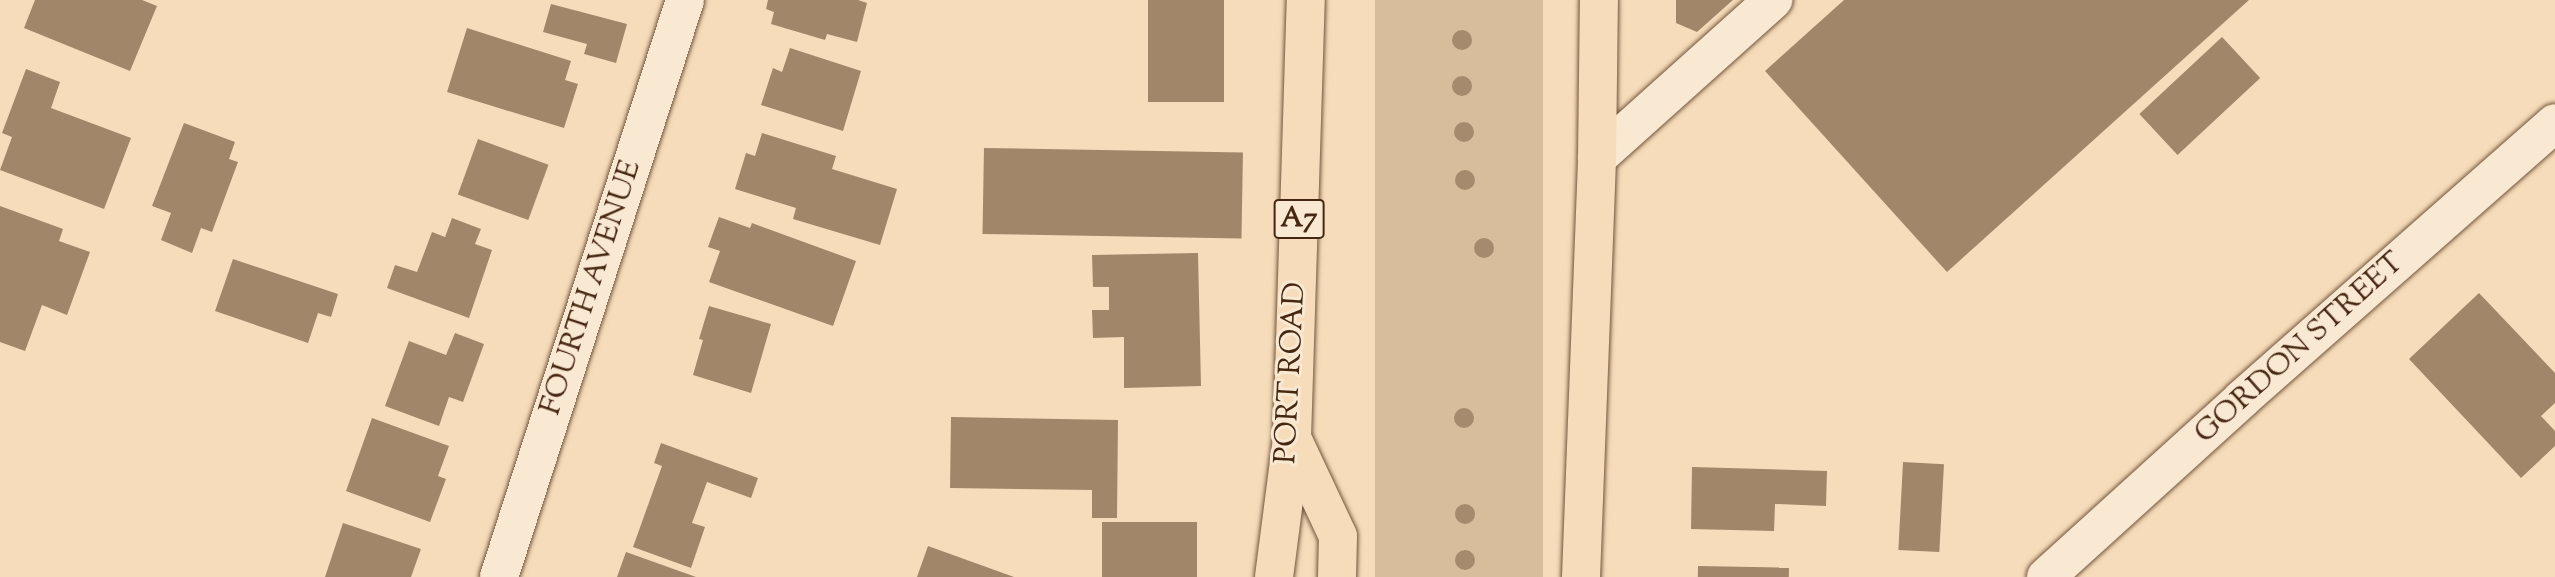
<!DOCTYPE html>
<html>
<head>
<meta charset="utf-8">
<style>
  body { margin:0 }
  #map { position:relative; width:2555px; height:577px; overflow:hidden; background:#f6dcba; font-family:"Sorts Mill Goudy",serif }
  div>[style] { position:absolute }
  .green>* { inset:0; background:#d8bd9d; transform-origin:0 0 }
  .building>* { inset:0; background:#a28669; transform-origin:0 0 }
  .roads { filter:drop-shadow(0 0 2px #72553c) drop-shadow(0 0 2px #72553c) }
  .minor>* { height:38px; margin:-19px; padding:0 19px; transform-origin:19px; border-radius:19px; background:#f9e8d2 }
  .highway>* { height:38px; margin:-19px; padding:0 19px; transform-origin:19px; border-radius:19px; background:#f6dcba }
  .trees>* { width:20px; height:20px; margin:-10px; border-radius:50%; background:#a58a6d }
  span { translate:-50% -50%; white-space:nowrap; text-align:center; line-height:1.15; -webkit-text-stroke:6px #f9e8d2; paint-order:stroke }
  .shield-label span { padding:2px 5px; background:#f9e8d2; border:2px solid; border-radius:5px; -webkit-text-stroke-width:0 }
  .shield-label { font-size:28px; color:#462812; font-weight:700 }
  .street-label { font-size:30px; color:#462812 }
</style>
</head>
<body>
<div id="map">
  <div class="green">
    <i style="left:1375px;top:0;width:168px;height:577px"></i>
  </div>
  <div class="building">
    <i style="clip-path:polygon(35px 0,142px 0,157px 6px,130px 71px,24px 28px)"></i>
    <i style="clip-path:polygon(768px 0,858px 0,867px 3px,857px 42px,827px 34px,825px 40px,771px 24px,774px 12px,766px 9px)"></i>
    <i style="left:1148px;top:0;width:76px;height:102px"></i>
    <i style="clip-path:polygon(1676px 0,1733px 0,1697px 32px,1676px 23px)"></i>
    <i style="clip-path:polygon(1844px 0,2249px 0,1947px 272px,1765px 71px)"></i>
    <i style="clip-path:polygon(551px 4px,627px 24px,616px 63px,584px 54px,587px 44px,543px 32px)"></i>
    <i style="clip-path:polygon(467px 28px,571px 61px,565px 80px,578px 84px,564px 128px,447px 92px)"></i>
    <i style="left:2222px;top:37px;width:56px;height:113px;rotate:47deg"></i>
    <i style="clip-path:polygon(790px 48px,861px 71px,843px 131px,761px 105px,773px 68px,782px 72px)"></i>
    <i style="clip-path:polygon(26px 69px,60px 82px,51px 108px,131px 138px,104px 209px,0 170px,12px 137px,2px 133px)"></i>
    <i style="clip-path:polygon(184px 123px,235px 142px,229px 159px,238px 162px,212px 232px,201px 228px,192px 253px,161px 240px,171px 213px,152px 206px)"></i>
    <i style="clip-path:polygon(762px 133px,836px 156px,832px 169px,897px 189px,880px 245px,793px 219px,796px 208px,735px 189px,746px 153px,755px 156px)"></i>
    <i style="left:478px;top:139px;width:75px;height:59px;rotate:20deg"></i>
    <i style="left:984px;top:148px;width:259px;height:86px;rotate:1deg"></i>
    <i style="clip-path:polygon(0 206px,63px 229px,59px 241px,90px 252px,67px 315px,42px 305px,25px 351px,0 342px)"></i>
    <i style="clip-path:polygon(719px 217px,750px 228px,752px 223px,856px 261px,833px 326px,709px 282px,720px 251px,708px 247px)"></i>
    <i style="clip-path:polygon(452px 218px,481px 229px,475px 244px,492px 250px,469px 318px,387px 288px,395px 265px,417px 272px,432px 232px,445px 237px)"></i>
    <i style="clip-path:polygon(1198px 253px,1201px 386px,1124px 388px,1124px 337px,1093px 338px,1092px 310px,1109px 310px,1109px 287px,1093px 287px,1092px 255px)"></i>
    <i style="clip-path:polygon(233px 259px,338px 294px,331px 317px,318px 313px,308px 343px,215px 311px)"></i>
    <i style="clip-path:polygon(2479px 293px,2555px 373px,2555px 403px,2541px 416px,2555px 431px,2555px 446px,2521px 478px,2409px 359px)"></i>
    <i style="clip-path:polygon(709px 306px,771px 324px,751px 393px,693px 375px,703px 340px,699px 339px)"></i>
    <i style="clip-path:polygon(455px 333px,484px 344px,463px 402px,449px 397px,439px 426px,385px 406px,409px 341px,446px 355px)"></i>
    <i style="clip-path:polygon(951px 417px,1118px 420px,1117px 518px,1092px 518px,1092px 490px,950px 488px)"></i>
    <i style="clip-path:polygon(372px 418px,449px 446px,438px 476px,446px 479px,430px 522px,346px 491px)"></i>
    <i style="clip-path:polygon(661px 443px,758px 478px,751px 498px,707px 482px,692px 523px,705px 527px,691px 568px,633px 547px,662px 466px,654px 463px)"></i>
    <i style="left:1903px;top:462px;width:41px;height:88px;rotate:3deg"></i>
    <i style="clip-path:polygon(1692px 467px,1827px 471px,1826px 506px,1775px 504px,1774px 531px,1691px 529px)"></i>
    <i style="left:1197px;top:522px;width:55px;height:95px;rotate:90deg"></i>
    <i style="clip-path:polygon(343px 523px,421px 549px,411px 577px,325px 577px)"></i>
    <i style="clip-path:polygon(928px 546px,1014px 577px,917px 577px)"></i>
    <i style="clip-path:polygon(626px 552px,696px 577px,617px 577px)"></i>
    <i style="left:1698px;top:566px;width:91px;height:11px;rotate:1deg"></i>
  </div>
  <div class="roads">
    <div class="minor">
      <i style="left:1597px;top:158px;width:237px;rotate:-41.9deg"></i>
      <i style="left:499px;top:577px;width:606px;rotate:-72.13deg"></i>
      <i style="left:2046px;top:577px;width:265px;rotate:-42.2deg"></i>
      <i style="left:2242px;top:399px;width:417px;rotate:-41.4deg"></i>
    </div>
    <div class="highway">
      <i style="left:1292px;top:438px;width:108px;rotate:64.9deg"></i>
      <i style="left:1338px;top:536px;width:41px;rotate:91.4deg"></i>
      <i style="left:1274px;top:577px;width:140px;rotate:-82.6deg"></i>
      <i style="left:1292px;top:438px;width:438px;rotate:-88.2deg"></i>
      <i style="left:1581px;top:577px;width:419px;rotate:-87.8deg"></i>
      <i style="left:1597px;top:158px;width:158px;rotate:-89.3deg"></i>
    </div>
  </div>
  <div class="trees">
    <i style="left:1462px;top:40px"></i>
    <i style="left:1462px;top:86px"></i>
    <i style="left:1464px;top:132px"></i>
    <i style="left:1465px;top:180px"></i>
    <i style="left:1484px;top:248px"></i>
    <i style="left:1464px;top:418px"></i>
    <i style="left:1465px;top:514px"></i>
    <i style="left:1465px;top:560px"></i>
  </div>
  <div class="shield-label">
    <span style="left:1299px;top:219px">A7</span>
  </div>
  <div class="street-label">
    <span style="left:592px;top:288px;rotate:-72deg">FOURTH AVENUE</span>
    <span style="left:2300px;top:349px;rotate:-42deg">GORDON STREET</span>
    <span style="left:1292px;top:373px;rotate:-87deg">PORT ROAD</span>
  </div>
</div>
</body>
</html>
